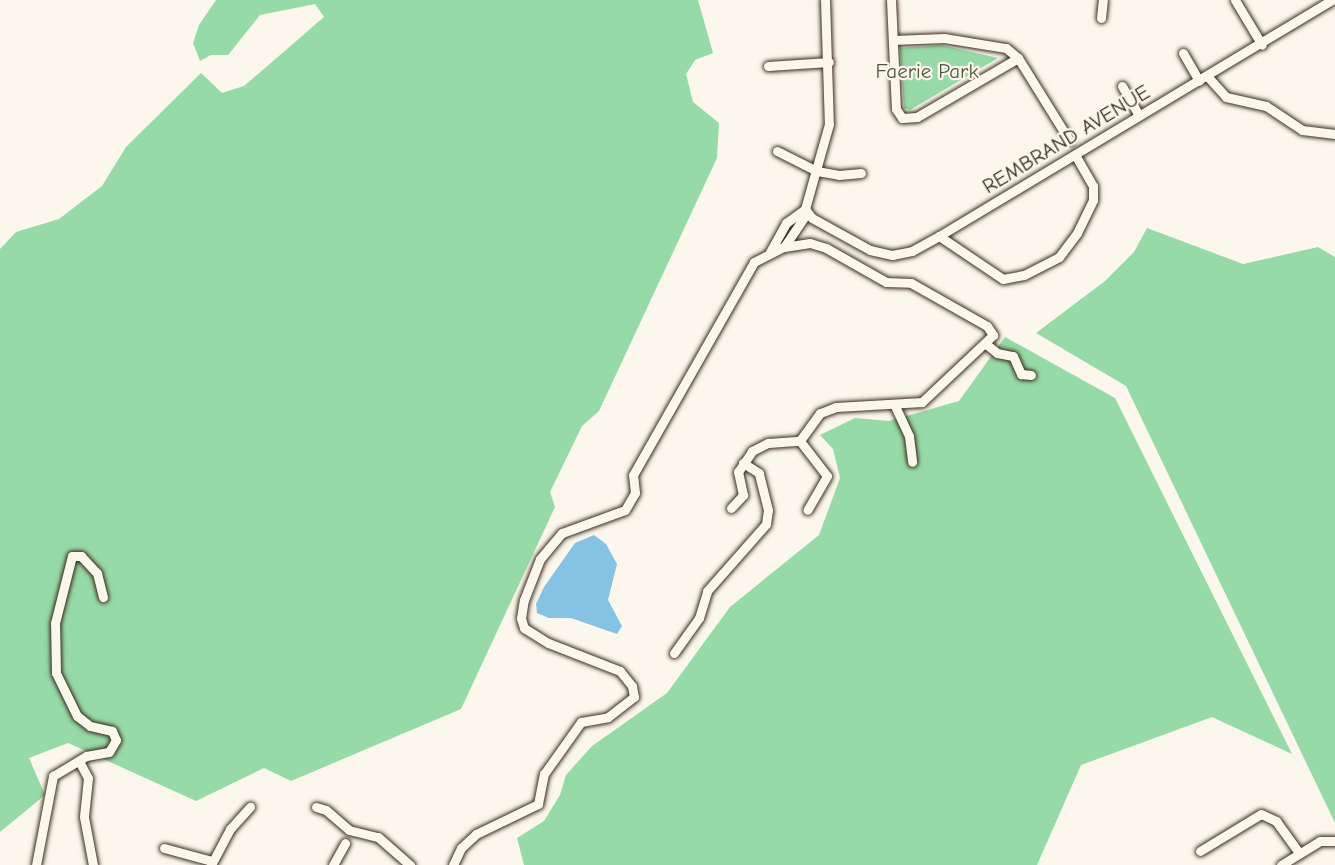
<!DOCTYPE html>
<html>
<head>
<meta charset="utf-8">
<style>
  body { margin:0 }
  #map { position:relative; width:1335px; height:865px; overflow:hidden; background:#fbf7ec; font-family:"Comic Neue",sans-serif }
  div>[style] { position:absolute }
  .green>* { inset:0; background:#96dba7 }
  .water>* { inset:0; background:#85c2e4 }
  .roads { filter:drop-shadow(0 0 2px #3b2a1e) drop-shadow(0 0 2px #3b2a1e) }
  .street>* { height:9px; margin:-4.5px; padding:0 4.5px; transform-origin:4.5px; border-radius:4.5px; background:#fbf7ec }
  span { translate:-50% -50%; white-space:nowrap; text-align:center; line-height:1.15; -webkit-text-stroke:4.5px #fbf7ec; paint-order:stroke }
  .park-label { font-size:21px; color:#525640 }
  .street-label { font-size:21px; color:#3b2a1e }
</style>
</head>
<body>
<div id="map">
  <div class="green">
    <i style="clip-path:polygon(216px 0,698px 0,713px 53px,695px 60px,686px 74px,693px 102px,719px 123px,717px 158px,599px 411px,582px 426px,550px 492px,555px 507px,461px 709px,291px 781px,264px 768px,196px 801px,68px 743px,29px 758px,45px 795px,0 832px,0 249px,16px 232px,59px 219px,102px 186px,126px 147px,201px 73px,222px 93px,244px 86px,324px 17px,315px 4px,260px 15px,228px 55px,211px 55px,200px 61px,193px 43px,199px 25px)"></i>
    <i style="clip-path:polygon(941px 45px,998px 58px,910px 110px,904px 108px,900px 48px)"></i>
    <i style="clip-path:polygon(1147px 228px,1243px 264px,1318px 247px,1335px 257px,1335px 823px,1126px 386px,1036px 333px,1105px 281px,1134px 252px)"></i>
    <i style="clip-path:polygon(1005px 337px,1115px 398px,1292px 754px,1212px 717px,1081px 765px,1037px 865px,524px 865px,517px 838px,544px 821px,560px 795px,566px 775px,592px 746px,667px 693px,730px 607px,819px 535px,840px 478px,833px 449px,820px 435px,855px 418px,889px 421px,959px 401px)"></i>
  </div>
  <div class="water">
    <i style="clip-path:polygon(594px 535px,606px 544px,617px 564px,608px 600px,622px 626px,617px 634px,571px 618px,549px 618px,537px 613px,536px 604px,544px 587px,575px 543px)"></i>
  </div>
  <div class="roads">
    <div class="street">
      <i style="left:825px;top:0;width:124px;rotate:88.2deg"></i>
      <i style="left:829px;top:124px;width:88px;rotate:105.8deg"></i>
      <i style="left:805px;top:209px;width:11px;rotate:52deg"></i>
      <i style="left:812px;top:218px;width:66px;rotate:28.9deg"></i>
      <i style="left:870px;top:250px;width:23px;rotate:13deg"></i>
      <i style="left:892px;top:255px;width:20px;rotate:-11deg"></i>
      <i style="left:912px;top:251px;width:31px;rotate:-29deg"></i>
      <i style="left:939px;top:236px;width:458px;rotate:-31deg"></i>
      <i style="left:891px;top:0;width:109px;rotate:87.4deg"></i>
      <i style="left:896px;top:109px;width:11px;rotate:56deg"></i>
      <i style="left:902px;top:118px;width:15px;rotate:-4deg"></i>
      <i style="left:917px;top:117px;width:117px;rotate:-30.3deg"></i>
      <i style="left:1235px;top:0;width:52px;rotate:59deg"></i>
      <i style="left:1101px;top:18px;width:18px;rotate:-84deg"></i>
      <i style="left:893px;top:40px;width:51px;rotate:-2.2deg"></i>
      <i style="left:944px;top:38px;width:63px;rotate:9.2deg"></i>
      <i style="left:1006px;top:48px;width:16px;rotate:40deg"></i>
      <i style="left:1018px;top:58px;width:97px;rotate:58.1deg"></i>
      <i style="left:1183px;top:53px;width:32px;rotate:60deg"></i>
      <i style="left:768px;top:66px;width:61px;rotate:-3.8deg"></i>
      <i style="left:1208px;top:77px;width:27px;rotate:48deg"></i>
      <i style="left:1226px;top:97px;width:41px;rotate:12.7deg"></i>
      <i style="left:1266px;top:106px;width:43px;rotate:33.7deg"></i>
      <i style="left:1302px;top:130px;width:33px;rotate:7deg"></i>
      <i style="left:1122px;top:86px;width:34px;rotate:60deg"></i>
      <i style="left:777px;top:151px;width:45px;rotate:26.6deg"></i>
      <i style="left:817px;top:171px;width:22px;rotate:10deg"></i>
      <i style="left:839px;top:175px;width:22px;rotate:-5deg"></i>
      <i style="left:939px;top:236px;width:77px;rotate:33.9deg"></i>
      <i style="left:1003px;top:279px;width:21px;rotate:-11deg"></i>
      <i style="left:1024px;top:275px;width:39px;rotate:-27deg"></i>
      <i style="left:1059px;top:257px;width:30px;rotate:-53deg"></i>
      <i style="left:1077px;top:233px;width:37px;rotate:-64deg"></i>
      <i style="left:1093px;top:200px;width:14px;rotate:-90deg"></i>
      <i style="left:1093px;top:186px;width:34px;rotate:-120deg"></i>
      <i style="left:784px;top:247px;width:41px;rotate:-55.9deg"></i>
      <i style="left:770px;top:252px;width:33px;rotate:-61deg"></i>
      <i style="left:786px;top:223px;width:24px;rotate:-36deg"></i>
      <i style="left:986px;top:344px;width:14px;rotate:39deg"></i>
      <i style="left:997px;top:353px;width:16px;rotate:11deg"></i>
      <i style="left:1013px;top:356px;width:20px;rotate:66deg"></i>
      <i style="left:1021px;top:374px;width:10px;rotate:6deg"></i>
      <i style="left:895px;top:406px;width:33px;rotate:65deg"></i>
      <i style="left:909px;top:436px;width:26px;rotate:83deg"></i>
      <i style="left:731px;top:508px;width:18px;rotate:-47deg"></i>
      <i style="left:743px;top:495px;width:24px;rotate:-102deg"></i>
      <i style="left:738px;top:472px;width:25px;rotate:-56deg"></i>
      <i style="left:752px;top:451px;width:18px;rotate:-27deg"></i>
      <i style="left:768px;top:443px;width:32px;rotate:-4deg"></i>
      <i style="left:674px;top:653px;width:43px;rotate:-54.5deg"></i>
      <i style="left:699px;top:618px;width:28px;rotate:-73deg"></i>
      <i style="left:707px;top:591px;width:89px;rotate:-48.6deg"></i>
      <i style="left:766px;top:524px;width:14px;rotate:-82deg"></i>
      <i style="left:768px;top:510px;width:38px;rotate:-104deg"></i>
      <i style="left:759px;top:473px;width:19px;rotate:-148deg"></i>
      <i style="left:79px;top:761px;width:19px;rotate:62deg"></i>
      <i style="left:88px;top:778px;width:39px;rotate:96deg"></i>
      <i style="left:84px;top:817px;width:49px;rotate:79.4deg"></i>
      <i style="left:316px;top:807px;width:10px;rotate:17deg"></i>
      <i style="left:326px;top:810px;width:30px;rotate:41deg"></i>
      <i style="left:349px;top:830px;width:30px;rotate:14deg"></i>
      <i style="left:378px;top:837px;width:43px;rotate:41.2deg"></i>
      <i style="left:164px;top:848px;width:50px;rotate:15.2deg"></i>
      <i style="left:1200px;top:851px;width:71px;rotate:-31.2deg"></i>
      <i style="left:1261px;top:814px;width:17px;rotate:25deg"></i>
      <i style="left:1276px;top:821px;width:39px;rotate:54deg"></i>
      <i style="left:36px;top:865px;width:91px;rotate:-79.2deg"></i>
      <i style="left:53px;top:776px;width:39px;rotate:-31deg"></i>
      <i style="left:86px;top:756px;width:23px;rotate:-10deg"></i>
      <i style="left:109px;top:752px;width:14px;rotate:-60deg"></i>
      <i style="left:116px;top:740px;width:10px;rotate:-114deg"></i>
      <i style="left:112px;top:731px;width:23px;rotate:-167deg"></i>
      <i style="left:90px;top:726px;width:16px;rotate:-142deg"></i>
      <i style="left:77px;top:716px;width:48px;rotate:-116deg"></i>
      <i style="left:56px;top:673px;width:50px;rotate:-91.1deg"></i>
      <i style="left:55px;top:623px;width:69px;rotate:-75.8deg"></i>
      <i style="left:72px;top:556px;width:9px"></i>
      <i style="left:81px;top:556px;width:23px;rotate:47deg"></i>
      <i style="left:97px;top:573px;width:25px;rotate:76deg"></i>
      <i style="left:211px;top:865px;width:41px;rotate:-62.2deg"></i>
      <i style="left:230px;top:829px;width:30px;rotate:-48deg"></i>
      <i style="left:333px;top:865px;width:25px;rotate:-61deg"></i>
      <i style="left:453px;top:865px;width:19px;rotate:-65deg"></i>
      <i style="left:461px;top:848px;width:21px;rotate:-43deg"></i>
      <i style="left:476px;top:834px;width:69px;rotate:-25.8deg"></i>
      <i style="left:538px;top:804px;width:31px;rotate:-79deg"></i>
      <i style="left:544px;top:774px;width:64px;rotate:-54.6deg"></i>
      <i style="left:581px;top:722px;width:27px;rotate:-10deg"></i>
      <i style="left:608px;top:717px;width:33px;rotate:-38deg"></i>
      <i style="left:634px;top:697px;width:11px;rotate:-100deg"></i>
      <i style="left:632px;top:686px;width:19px;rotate:-129deg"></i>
      <i style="left:620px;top:671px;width:77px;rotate:-158.7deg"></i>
      <i style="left:548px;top:643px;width:28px;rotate:-148deg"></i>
      <i style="left:524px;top:628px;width:10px;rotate:-107deg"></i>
      <i style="left:521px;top:618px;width:18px;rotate:-81deg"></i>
      <i style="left:524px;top:600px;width:44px;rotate:-68.7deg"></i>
      <i style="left:540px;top:559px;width:34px;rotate:-50deg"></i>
      <i style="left:562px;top:533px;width:67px;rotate:-20.1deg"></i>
      <i style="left:625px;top:510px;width:20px;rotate:-60deg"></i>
      <i style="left:635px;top:493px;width:18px;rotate:-96deg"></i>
      <i style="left:633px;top:475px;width:245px;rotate:-60.4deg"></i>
      <i style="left:754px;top:262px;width:34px;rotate:-27deg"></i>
      <i style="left:784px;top:247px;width:26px;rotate:-9deg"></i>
      <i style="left:810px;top:243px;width:17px;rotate:17deg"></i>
      <i style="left:826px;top:248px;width:69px;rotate:29.5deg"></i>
      <i style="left:886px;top:282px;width:25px;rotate:2deg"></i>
      <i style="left:911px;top:283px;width:87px;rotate:29.5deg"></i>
      <i style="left:987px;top:326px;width:11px;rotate:56deg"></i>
      <i style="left:993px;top:335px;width:98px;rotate:136.7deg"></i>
      <i style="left:922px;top:402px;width:86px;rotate:176.7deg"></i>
      <i style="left:836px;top:407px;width:17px;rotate:159deg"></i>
      <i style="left:820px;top:413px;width:34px;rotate:126deg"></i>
      <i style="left:800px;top:441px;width:44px;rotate:52.4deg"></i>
      <i style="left:827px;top:476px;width:39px;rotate:120deg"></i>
      <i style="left:1281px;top:865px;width:46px;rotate:-31.6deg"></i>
      <i style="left:1320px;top:841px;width:15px"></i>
    </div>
  </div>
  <div class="park-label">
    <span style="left:927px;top:71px">Faerie Park</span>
  </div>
  <div class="street-label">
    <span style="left:1066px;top:139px;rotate:-31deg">REMBRAND AVENUE</span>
  </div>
</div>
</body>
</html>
